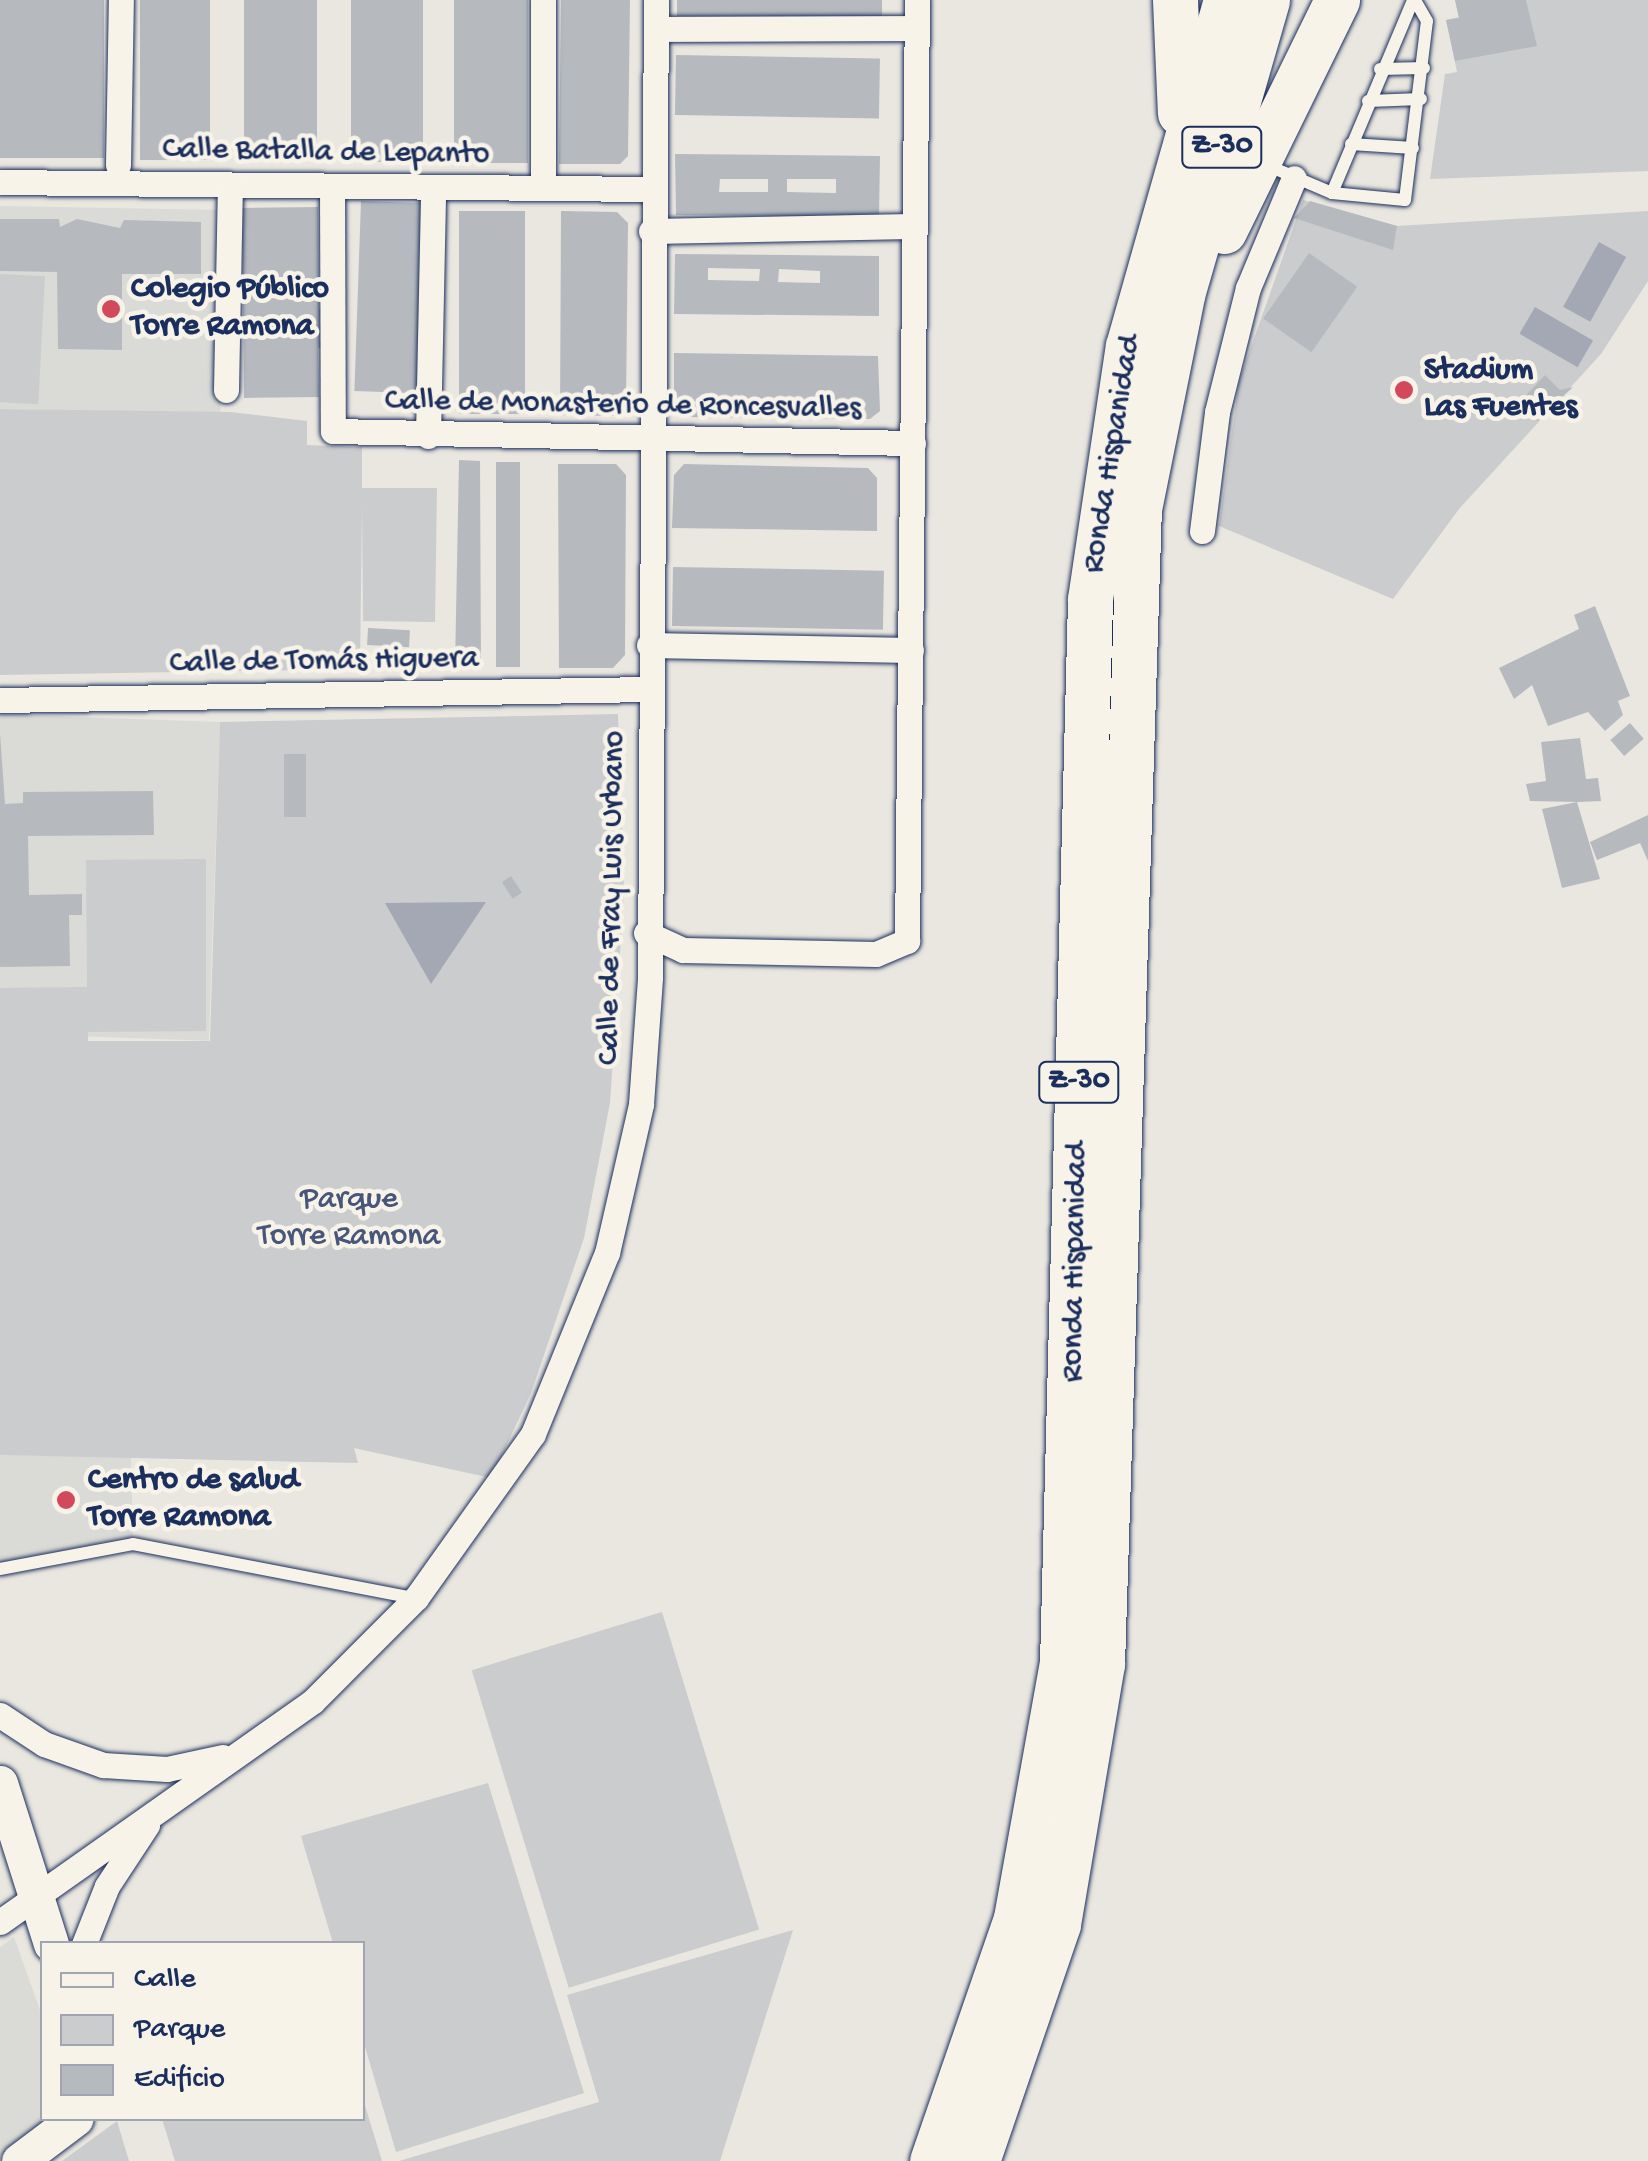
<!DOCTYPE html>
<html>
<head>
<meta charset="utf-8">
<style>
  body { margin:0 }
  #map { position:relative; width:1648px; height:2161px; overflow:hidden; background:#eae7e0; font-family:"Gochi Hand",sans-serif }
  div>[style] { position:absolute }
  .built>* { inset:0; background:#dadad6; transform-origin:0 0 }
  .green>* { inset:0; background:#cbcccd; transform-origin:0 0 }
  .water>* { inset:0; background:#a3a8b4; transform-origin:0 0 }
  .building>* { inset:0; background:#b6babf; transform-origin:0 0 }
  .roads { filter:drop-shadow(0 0 2px #1b2f5e) drop-shadow(0 0 2px #1b2f5e) }
  .lane>* { height:12px; margin:-6px; padding:0 6px; transform-origin:6px; border-radius:6px; background:#f7f3e8 }
  .street>* { height:25px; margin:-12.5px; padding:0 12.5px; transform-origin:12.5px; border-radius:12.5px; background:#f7f3e8 }
  .secondary>* { height:35px; margin:-17.5px; padding:0 17.5px; transform-origin:17.5px; border-radius:17.5px; background:#f7f3e8 }
  .highway>* { height:45px; margin:-22.5px; padding:0 22.5px; transform-origin:22.5px; border-radius:22.5px; background:#f7f3e8 }
  .dots>* { width:28px; height:28px; translate:-50% -50%; box-sizing:border-box; border:5px solid #f7f3e8; border-radius:50% }
  span { translate:-50% -50%; white-space:nowrap; text-align:center; line-height:1.15; -webkit-text-stroke:9px #f7f3e8; paint-order:stroke }
  .shield-label span { padding:2px 8px; background:#f7f3e8; border:2px solid; border-radius:8px; -webkit-text-stroke-width:0 }
  .shield-label { font-size:30px; color:#1b2f5e; font-weight:700 }
  .street-label { font-size:32px; color:#1b2f5e }
  .poi-label { font-size:32px; color:#1b2f5e; font-weight:700 }
  .left { translate:0 -50%; text-align:left }
  .park-label { font-size:32px; color:#47567a }
  .legend { position:absolute; left:40px; top:1941px; width:325px; height:180px; box-sizing:border-box; background:#f7f3e8; border:2px solid #9fa5b1; margin:0; padding:12px 18px; list-style:none; font-size:30px; color:#1b2f5e }
  .legend li { display:flex; align-items:center; gap:20px; height:50px }
  .legend b { width:50px; border:2px solid #9fa5b1 }
</style>
</head>
<body>
<div id="map">
  <div class="built">
    <i style="left:0;top:206px;width:224px;height:203px;rotate:1deg"></i>
    <i style="left:220px;top:722px;width:319px;height:220px;rotate:92deg"></i>
    <i style="clip-path:polygon(0 1455px,131px 1457px,133px 1544px,0 1569px)"></i>
    <i style="clip-path:polygon(14px 1937px,42px 2016px,42px 2118px,51px 2119px,0 2156px,0 1947px)"></i>
  </div>
  <div class="green">
    <i style="clip-path:polygon(1455px 0,1648px 0,1648px 171px,1430px 179px,1445px 74px,1457px 72px,1446px 20px,1459px 17px)"></i>
    <i style="clip-path:polygon(1303px 200px,1397px 226px,1648px 211px,1648px 281px,1601px 354px,1459px 509px,1393px 599px,1219px 526px,1239px 381px)"></i>
    <i style="left:0;top:274px;width:45px;height:128px;rotate:3deg"></i>
    <i style="clip-path:polygon(0 409px,230px 412px,307px 421px,307px 445px,362px 447px,362px 488px,437px 488px,435px 622px,363px 621px,362px 506px,360px 669px,0 675px)"></i>
    <i style="clip-path:polygon(618px 714px,624px 894px,610px 1103px,584px 1238px,531px 1393px,491px 1478px,354px 1448px,358px 1463px,0 1455px,0 988px,87px 987px,86px 860px,206px 859px,206px 1031px,88px 1032px,88px 1041px,210px 1041px,220px 722px)"></i>
    <i style="left:662px;top:1612px;width:332px;height:199px;rotate:73deg"></i>
    <i style="clip-path:polygon(488px 1783px,584px 2093px,396px 2152px,363px 2040px,362px 1944px,333px 1943px,301px 1836px)"></i>
    <i style="clip-path:polygon(793px 1930px,720px 2161px,399px 2161px,599px 2102px,567px 1995px)"></i>
    <i style="clip-path:polygon(363px 2099px,382px 2161px,175px 2161px,162px 2119px,362px 2118px)"></i>
    <i style="clip-path:polygon(117px 2121px,129px 2161px,62px 2161px)"></i>
  </div>
  <div class="water">
    <i style="left:1599px;top:242px;width:31px;height:74px;rotate:29deg"></i>
    <i style="left:1535px;top:307px;width:67px;height:31px;rotate:30deg"></i>
    <i style="clip-path:polygon(486px 902px,431px 984px,385px 903px)"></i>
  </div>
  <div class="building">
    <i style="left:0;top:0;width:104px;height:158px"></i>
    <i style="left:140px;top:0;width:70px;height:160px"></i>
    <i style="left:244px;top:0;width:73px;height:161px"></i>
    <i style="left:351px;top:0;width:72px;height:162px"></i>
    <i style="left:454px;top:0;width:74px;height:163px"></i>
    <i style="clip-path:polygon(561px 0,630px 0,628px 156px,620px 164px,559px 164px)"></i>
    <i style="left:677px;top:0;width:205px;height:16px"></i>
    <i style="clip-path:polygon(1455px 0,1526px 0,1537px 46px,1455px 61px,1446px 20px,1459px 18px)"></i>
    <i style="left:676px;top:55px;width:204px;height:60px;rotate:1deg"></i>
    <i style="clip-path:polygon(evenodd,675px 154px,880px 156px,879px 217px,676px 215px,675px 154px,720px 179px,768px 179px,768px 192px,719px 192px,720px 179px,675px 154px,787px 179px,836px 179px,836px 193px,787px 192px,787px 179px)"></i>
    <i style="left:361px;top:201px;width:65px;height:190px;rotate:2deg"></i>
    <i style="clip-path:polygon(1310px 201px,1397px 226px,1393px 250px,1294px 218px)"></i>
    <i style="clip-path:polygon(318px 207px,319px 309px,334px 309px,334px 348px,318px 348px,319px 397px,244px 398px,242px 208px)"></i>
    <i style="left:459px;top:211px;width:66px;height:203px"></i>
    <i style="clip-path:polygon(561px 211px,617px 212px,628px 223px,626px 404px,614px 416px,560px 415px)"></i>
    <i style="clip-path:polygon(0 219px,59px 219px,60px 227px,77px 219px,120px 228px,124px 220px,201px 222px,201px 274px,122px 274px,122px 350px,58px 349px,57px 272px,0 271px)"></i>
    <i style="left:1309px;top:253px;width:59px;height:80px;rotate:35deg"></i>
    <i style="clip-path:polygon(evenodd,675px 254px,879px 256px,879px 316px,674px 314px,675px 254px,708px 268px,760px 269px,759px 281px,708px 280px,708px 268px,675px 254px,779px 269px,820px 271px,820px 283px,778px 282px,779px 269px)"></i>
    <i style="clip-path:polygon(674px 353px,878px 356px,880px 411px,870px 419px,682px 417px,674px 409px)"></i>
    <i style="clip-path:polygon(1545px 375px,1560px 390px,1573px 387px,1537px 421px,1517px 405px)"></i>
    <i style="clip-path:polygon(459px 460px,480px 461px,481px 668px,455px 667px)"></i>
    <i style="left:496px;top:462px;width:24px;height:205px"></i>
    <i style="clip-path:polygon(558px 464px,616px 464px,626px 475px,625px 655px,613px 668px,559px 668px)"></i>
    <i style="clip-path:polygon(684px 464px,868px 468px,877px 478px,877px 531px,672px 528px,674px 475px)"></i>
    <i style="left:673px;top:567px;width:211px;height:59px;rotate:1deg"></i>
    <i style="clip-path:polygon(1595px 606px,1630px 696px,1618px 701px,1623px 715px,1605px 731px,1588px 712px,1548px 726px,1532px 685px,1514px 699px,1499px 668px,1579px 629px,1574px 615px)"></i>
    <i style="left:368px;top:628px;width:42px;height:17px;rotate:3deg"></i>
    <i style="left:1630px;top:723px;width:21px;height:26px;rotate:49deg"></i>
    <i style="clip-path:polygon(0 733px,5px 804px,23px 803px,23px 792px,153px 791px,154px 835px,28px 836px,29px 895px,82px 894px,82px 915px,69px 915px,70px 966px,0 967px)"></i>
    <i style="clip-path:polygon(1580px 738px,1586px 779px,1598px 778px,1601px 801px,1577px 802px,1600px 879px,1562px 888px,1542px 809px,1577px 802px,1530px 801px,1526px 784px,1546px 781px,1541px 742px)"></i>
    <i style="left:284px;top:754px;width:22px;height:63px"></i>
    <i style="clip-path:polygon(1648px 815px,1648px 861px,1640px 843px,1597px 860px,1590px 842px)"></i>
    <i style="left:511px;top:876px;width:20px;height:11px;rotate:57deg"></i>
  </div>
  <div class="roads">
    <div class="lane">
      <i style="left:1380px;top:69px;width:44px;rotate:-1.3deg"></i>
      <i style="left:1368px;top:101px;width:53px;rotate:-2.2deg"></i>
      <i style="left:1351px;top:144px;width:62px;rotate:3.7deg"></i>
      <i style="left:1264px;top:164px;width:74px;rotate:23.1deg"></i>
      <i style="left:1332px;top:193px;width:73px;rotate:5.5deg"></i>
      <i style="left:1405px;top:200px;width:180px;rotate:-83deg"></i>
      <i style="left:1427px;top:21px;width:24px;rotate:-120deg"></i>
      <i style="left:1332px;top:193px;width:209px;rotate:-67.2deg"></i>
      <i style="left:0;top:1569px;width:135px;rotate:-10.6deg"></i>
      <i style="left:133px;top:1544px;width:285px;rotate:10.9deg"></i>
    </div>
    <div class="street">
      <i style="left:543px;top:0;width:188px;rotate:90deg"></i>
      <i style="left:656px;top:29px;width:260px;rotate:-0.2deg"></i>
      <i style="left:118px;top:165px;width:165px;rotate:-89deg"></i>
      <i style="left:0;top:182px;width:652px;rotate:0.62deg"></i>
      <i style="left:332px;top:187px;width:244px;rotate:89.8deg"></i>
      <i style="left:333px;top:431px;width:580px;rotate:1.19deg"></i>
      <i style="left:651px;top:231px;width:261px;rotate:-1.1deg"></i>
      <i style="left:226px;top:390px;width:205px;rotate:-88.9deg"></i>
      <i style="left:428px;top:436px;width:249px;rotate:-88.8deg"></i>
      <i style="left:1202px;top:531px;width:120px;rotate:-82.8deg"></i>
      <i style="left:1217px;top:412px;width:128px;rotate:-76deg"></i>
      <i style="left:1248px;top:288px;width:119px;rotate:-67.3deg"></i>
      <i style="left:649px;top:645px;width:262px;rotate:1.1deg"></i>
      <i style="left:0;top:700px;width:649px;rotate:-0.97deg"></i>
      <i style="left:646px;top:933px;width:41px;rotate:24.7deg"></i>
      <i style="left:683px;top:950px;width:193px;rotate:1.2deg"></i>
      <i style="left:876px;top:954px;width:34px;rotate:-23deg"></i>
      <i style="left:907px;top:941px;width:941px;rotate:-89.39deg"></i>
      <i style="left:0;top:1715px;width:53px;rotate:33.4deg"></i>
      <i style="left:44px;top:1744px;width:63px;rotate:19.6deg"></i>
      <i style="left:103px;top:1765px;width:64px;rotate:3.6deg"></i>
      <i style="left:167px;top:1769px;width:57px;rotate:-12.1deg"></i>
      <i style="left:0;top:1922px;width:383px;rotate:-35.2deg"></i>
      <i style="left:313px;top:1701px;width:146px;rotate:-45deg"></i>
      <i style="left:416px;top:1598px;width:201px;rotate:-54.5deg"></i>
      <i style="left:533px;top:1434px;width:196px;rotate:-67.8deg"></i>
      <i style="left:607px;top:1253px;width:153px;rotate:-77.1deg"></i>
      <i style="left:641px;top:1104px;width:127px;rotate:-85.9deg"></i>
      <i style="left:650px;top:977px;width:977px;rotate:-89.65deg"></i>
      <i style="left:84px;top:1944px;width:62px;rotate:-68.4deg"></i>
      <i style="left:107px;top:1886px;width:73px;rotate:-56.7deg"></i>
    </div>
    <div class="secondary">
      <i style="left:0;top:1783px;width:169px;rotate:72.4deg"></i>
      <i style="left:19px;top:2161px;width:71px;rotate:-37deg"></i>
    </div>
    <div class="highway">
      <i style="left:1175px;top:0;width:113px;rotate:87.5deg"></i>
      <i style="left:1224px;top:231px;width:257px;rotate:-63.9deg"></i>
      <i style="left:932px;top:2161px;width:257px;rotate:-70.9deg"></i>
      <i style="left:1016px;top:1918px;width:259px;rotate:-79.8deg"></i>
      <i style="left:1062px;top:1663px;width:1064px;rotate:-88.49deg"></i>
      <i style="left:1090px;top:599px;width:256px;rotate:-81.5deg"></i>
      <i style="left:1128px;top:346px;width:360px;rotate:-74.2deg"></i>
      <i style="left:977px;top:2161px;width:250px;rotate:-71.1deg"></i>
      <i style="left:1058px;top:1924px;width:264px;rotate:-80.4deg"></i>
      <i style="left:1102px;top:1664px;width:1156px;rotate:-88.17deg"></i>
      <i style="left:1139px;top:509px;width:218px;rotate:-78.6deg"></i>
      <i style="left:1182px;top:295px;width:307px;rotate:-73.9deg"></i>
    </div>
  </div>
  <div class="dots">
    <i style="left:111px;top:309px;background:#d1495b"></i>
    <i style="left:1404px;top:390px;background:#d1495b"></i>
    <i style="left:66px;top:1500px;background:#d1495b"></i>
  </div>
  <div class="shield-label">
    <span style="left:1222px;top:147px">Z-30</span>
    <span style="left:1079px;top:1082px">Z-30</span>
  </div>
  <div class="street-label">
    <span style="left:326px;top:153px;rotate:1deg">Calle Batalla de Lepanto</span>
    <span style="left:623px;top:406px;rotate:1deg">Calle de Monasterio de Roncesvalles</span>
    <span style="left:1113px;top:454px;rotate:-81deg">Ronda Hispanidad</span>
    <span style="left:324px;top:662px;rotate:-1deg">Calle de Tomás Higuera</span>
    <span style="left:613px;top:898px;rotate:-89deg">Calle de Fray Luis Urbano</span>
    <span style="left:1076px;top:1262px;rotate:-89deg">Ronda Hispanidad</span>
  </div>
  <div class="poi-label">
    <span class="left" style="left:131px;top:309px">Colegio Público<br>Torre Ramona</span>
    <span class="left" style="left:1424px;top:390px">Stadium<br>Las Fuentes</span>
    <span class="left" style="left:88px;top:1500px">Centro de salud<br>Torre Ramona</span>
  </div>
  <div class="park-label">
    <span style="left:349px;top:1219px">Parque<br>Torre Ramona</span>
  </div>
  <ul class="legend">
  <li><b style="height:12px;background:#f7f3e8"></b>Calle</li>
  <li><b style="height:28px;background:#cbcccd"></b>Parque</li>
  <li><b style="height:28px;background:#b6babf"></b>Edificio</li>
  </ul>
</div>
</body>
</html>
